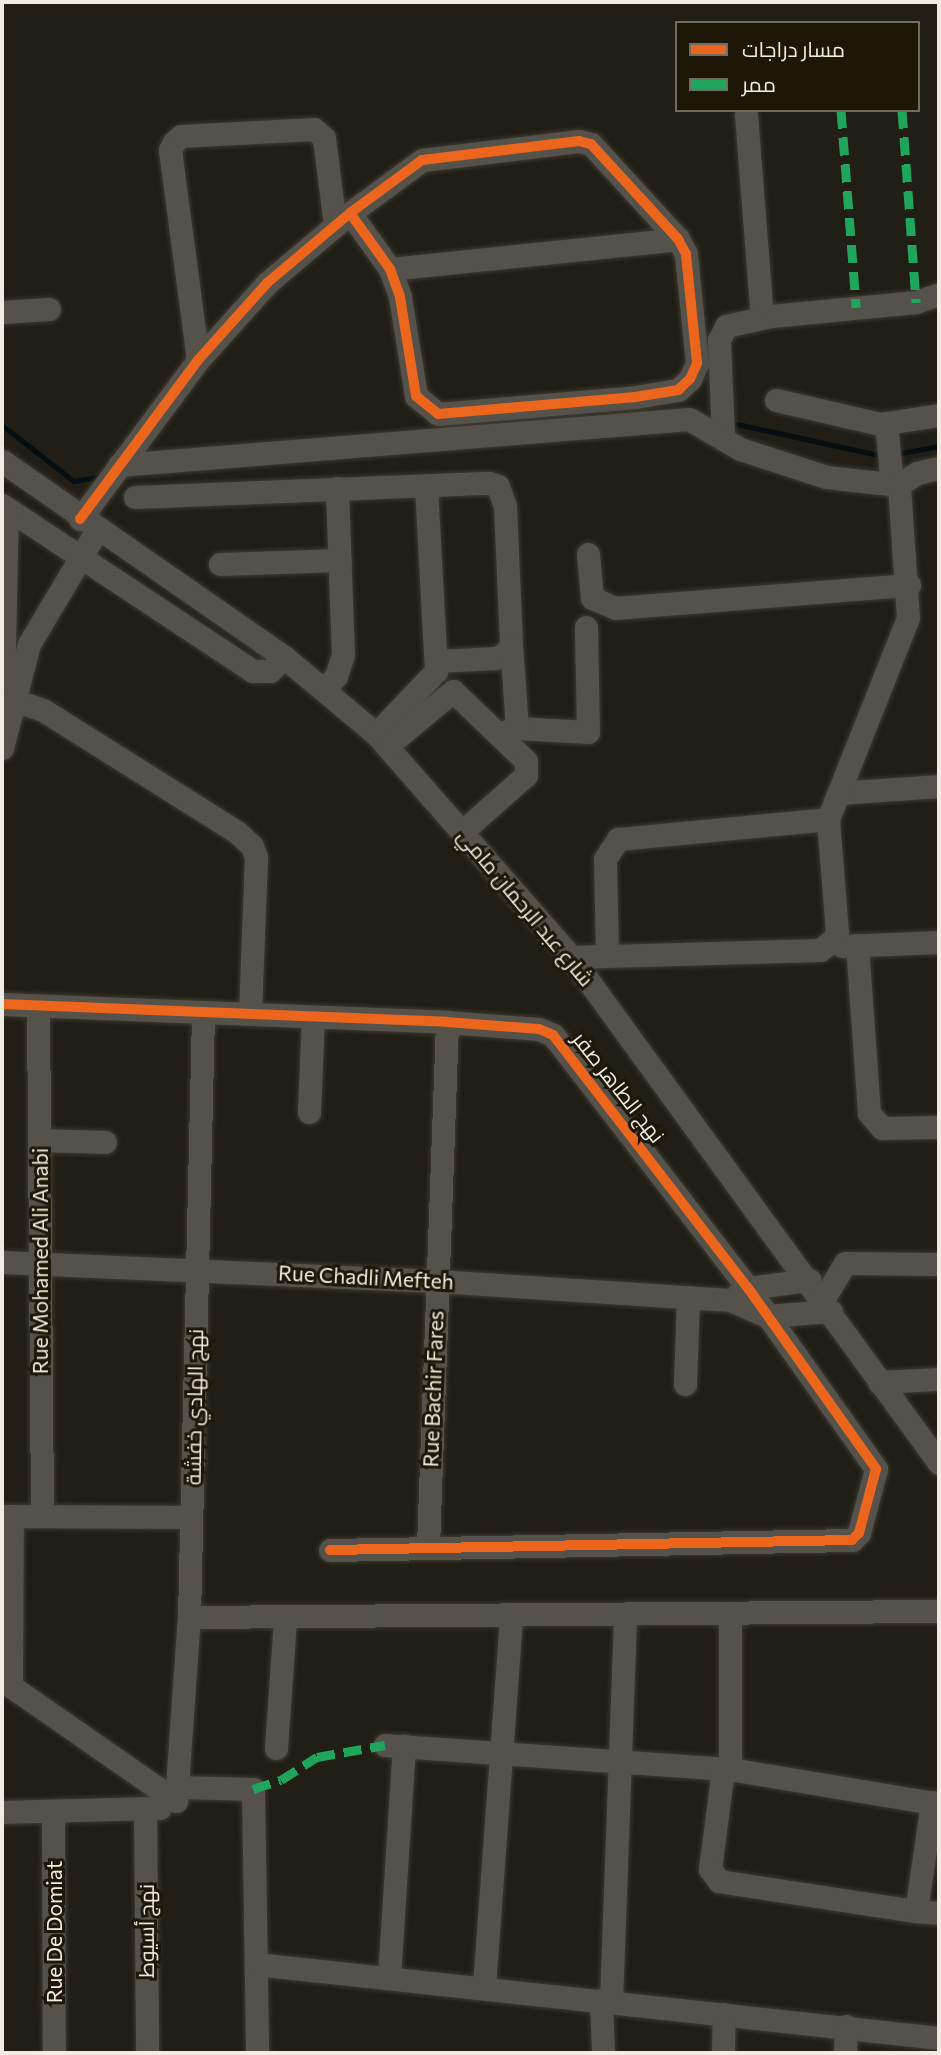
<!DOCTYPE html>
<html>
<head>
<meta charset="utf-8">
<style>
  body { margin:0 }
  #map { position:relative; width:941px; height:2055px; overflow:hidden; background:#211e15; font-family:Commissioner,Cairo,sans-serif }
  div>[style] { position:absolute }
  .stream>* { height:4.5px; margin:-2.25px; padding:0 2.25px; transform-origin:2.25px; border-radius:2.25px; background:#030f11 }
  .roads { filter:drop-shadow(0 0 2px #3c3932) drop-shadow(0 0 2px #3c3932) }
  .minor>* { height:23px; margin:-11.5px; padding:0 11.5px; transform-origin:11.5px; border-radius:11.5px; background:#54524b }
  .quiet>* { height:9px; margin-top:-4.5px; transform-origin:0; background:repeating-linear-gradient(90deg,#20a55d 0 18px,transparent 0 27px) }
  .cycleway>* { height:10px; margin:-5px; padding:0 5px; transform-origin:5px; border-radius:5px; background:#eb651d }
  span { translate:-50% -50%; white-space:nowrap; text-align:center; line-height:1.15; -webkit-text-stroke:6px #1c1707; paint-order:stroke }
  .street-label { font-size:21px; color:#f0ece1 }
  .frame { position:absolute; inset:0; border:4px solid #f0ece1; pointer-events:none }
  .legend { position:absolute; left:675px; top:21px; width:245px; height:91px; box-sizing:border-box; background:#1c1707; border:2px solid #716c5e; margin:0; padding:9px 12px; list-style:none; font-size:21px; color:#f0ece1 }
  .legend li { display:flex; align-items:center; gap:14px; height:35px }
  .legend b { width:35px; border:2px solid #716c5e }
</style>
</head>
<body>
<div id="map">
  <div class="stream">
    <i style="left:728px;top:422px;width:159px;rotate:12.4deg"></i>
    <i style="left:2px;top:425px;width:91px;rotate:37.9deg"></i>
    <i style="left:74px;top:481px;width:29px;rotate:-10deg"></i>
    <i style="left:896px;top:454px;width:44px;rotate:-10.5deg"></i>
  </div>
  <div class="roads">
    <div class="minor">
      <i style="left:746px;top:115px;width:203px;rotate:85.5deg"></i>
      <i style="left:390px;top:269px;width:290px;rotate:-5.9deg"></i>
      <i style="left:2px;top:312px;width:47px;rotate:-3.7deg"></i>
      <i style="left:198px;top:360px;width:212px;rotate:-97.6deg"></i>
      <i style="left:170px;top:150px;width:9px;rotate:-63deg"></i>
      <i style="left:174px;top:142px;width:9px;rotate:-41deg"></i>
      <i style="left:181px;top:136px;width:133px;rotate:-3deg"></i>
      <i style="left:314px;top:129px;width:13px;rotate:42deg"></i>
      <i style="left:324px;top:138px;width:88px;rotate:82.8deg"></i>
      <i style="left:776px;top:400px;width:107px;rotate:13deg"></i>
      <i style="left:880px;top:424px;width:60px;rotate:-8.7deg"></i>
      <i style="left:886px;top:423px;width:62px;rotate:84.5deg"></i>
      <i style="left:723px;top:437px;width:97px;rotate:-92.4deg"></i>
      <i style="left:719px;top:340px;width:16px;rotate:-63deg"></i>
      <i style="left:726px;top:326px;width:46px;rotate:-12.5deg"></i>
      <i style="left:771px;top:316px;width:146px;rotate:-5.5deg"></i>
      <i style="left:916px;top:302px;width:24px;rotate:-19deg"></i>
      <i style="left:2px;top:461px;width:343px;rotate:34.8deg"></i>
      <i style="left:284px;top:657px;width:120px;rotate:39.9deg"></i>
      <i style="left:376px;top:734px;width:296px;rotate:48.8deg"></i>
      <i style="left:571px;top:957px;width:626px;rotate:53.97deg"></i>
      <i style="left:119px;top:465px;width:572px;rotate:-4.61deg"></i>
      <i style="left:689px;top:419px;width:59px;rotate:30.5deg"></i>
      <i style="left:740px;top:449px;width:90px;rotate:18deg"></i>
      <i style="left:826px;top:477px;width:73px;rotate:6.3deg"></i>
      <i style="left:135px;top:497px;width:354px;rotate:-2.3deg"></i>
      <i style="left:489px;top:483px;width:9px;rotate:18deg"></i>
      <i style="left:498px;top:486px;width:21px;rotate:71deg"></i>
      <i style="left:505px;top:506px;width:138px;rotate:87.5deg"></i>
      <i style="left:511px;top:644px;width:12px;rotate:121deg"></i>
      <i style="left:505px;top:654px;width:11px;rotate:158deg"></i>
      <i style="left:495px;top:658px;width:58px;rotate:177deg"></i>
      <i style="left:2px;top:505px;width:301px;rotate:33.5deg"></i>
      <i style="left:253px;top:671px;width:17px"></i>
      <i style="left:270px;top:671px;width:20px;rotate:-45deg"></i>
      <i style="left:80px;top:519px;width:198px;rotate:-53.4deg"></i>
      <i style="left:198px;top:360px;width:103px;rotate:-48.1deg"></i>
      <i style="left:267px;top:283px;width:109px;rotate:-40.1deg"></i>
      <i style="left:350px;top:213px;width:69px;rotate:54.5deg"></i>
      <i style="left:390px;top:269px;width:30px;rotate:70deg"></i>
      <i style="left:400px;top:297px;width:100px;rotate:80.8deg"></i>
      <i style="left:416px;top:396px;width:28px;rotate:39deg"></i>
      <i style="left:438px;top:414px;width:198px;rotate:-4.9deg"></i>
      <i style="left:635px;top:397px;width:44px;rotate:-9.2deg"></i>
      <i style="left:678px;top:390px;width:16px;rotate:-43deg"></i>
      <i style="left:690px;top:379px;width:17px;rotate:-66deg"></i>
      <i style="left:697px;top:363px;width:110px;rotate:-95.8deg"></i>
      <i style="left:686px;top:254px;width:17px;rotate:-118deg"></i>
      <i style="left:678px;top:239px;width:129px;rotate:-132.5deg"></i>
      <i style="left:591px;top:144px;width:12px;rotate:-166deg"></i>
      <i style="left:579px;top:141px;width:158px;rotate:173.1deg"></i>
      <i style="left:422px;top:160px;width:89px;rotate:143.6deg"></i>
      <i style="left:588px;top:554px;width:44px;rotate:84.8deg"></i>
      <i style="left:592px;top:598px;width:25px;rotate:23deg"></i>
      <i style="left:615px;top:608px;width:295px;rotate:-4.5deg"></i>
      <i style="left:220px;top:564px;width:120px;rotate:-1.9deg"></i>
      <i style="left:325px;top:688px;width:16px;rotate:-47deg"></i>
      <i style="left:336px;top:676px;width:22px;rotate:-72deg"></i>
      <i style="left:343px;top:655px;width:167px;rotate:-92.1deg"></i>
      <i style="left:2px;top:696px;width:43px;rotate:18.9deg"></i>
      <i style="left:43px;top:710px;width:231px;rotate:32.2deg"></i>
      <i style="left:238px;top:833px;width:19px;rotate:43deg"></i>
      <i style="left:252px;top:846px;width:12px;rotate:70deg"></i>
      <i style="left:256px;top:857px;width:157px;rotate:92.2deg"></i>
      <i style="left:3px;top:696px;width:186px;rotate:-88.8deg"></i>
      <i style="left:517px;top:728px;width:71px;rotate:3.2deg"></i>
      <i style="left:588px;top:732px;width:105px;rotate:-91.1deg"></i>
      <i style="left:503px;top:732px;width:15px;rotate:-16deg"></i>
      <i style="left:517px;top:728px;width:84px;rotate:-94.1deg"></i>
      <i style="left:376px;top:734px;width:87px;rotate:-46.4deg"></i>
      <i style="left:436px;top:671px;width:185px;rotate:-93.1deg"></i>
      <i style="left:387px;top:746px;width:86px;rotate:-39.8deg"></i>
      <i style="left:453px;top:691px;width:101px;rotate:43.8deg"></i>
      <i style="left:526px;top:761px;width:14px;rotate:90deg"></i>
      <i style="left:526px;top:775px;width:84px;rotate:138.4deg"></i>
      <i style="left:2px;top:748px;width:107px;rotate:-75.4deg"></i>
      <i style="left:29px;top:644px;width:133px;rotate:-59.2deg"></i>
      <i style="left:839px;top:793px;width:100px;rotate:-4deg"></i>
      <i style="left:857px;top:945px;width:168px;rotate:85.9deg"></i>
      <i style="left:869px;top:1113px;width:20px;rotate:49deg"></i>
      <i style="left:882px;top:1128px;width:57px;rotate:-1deg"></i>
      <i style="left:842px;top:946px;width:97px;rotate:-2.4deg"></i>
      <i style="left:607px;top:955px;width:96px;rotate:-91.2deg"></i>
      <i style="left:605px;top:859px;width:24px;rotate:-57deg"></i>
      <i style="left:618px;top:839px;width:211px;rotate:-5.4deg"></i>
      <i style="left:571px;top:957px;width:249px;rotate:-1.6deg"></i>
      <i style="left:820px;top:950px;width:16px;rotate:-38deg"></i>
      <i style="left:833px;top:940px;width:9px;rotate:-63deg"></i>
      <i style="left:837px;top:932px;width:113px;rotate:-94.6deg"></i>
      <i style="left:828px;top:819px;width:216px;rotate:-68.3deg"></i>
      <i style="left:908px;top:618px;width:133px;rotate:-93.9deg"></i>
      <i style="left:899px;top:485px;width:22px;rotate:-34deg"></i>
      <i style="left:917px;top:473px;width:23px;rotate:-13deg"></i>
      <i style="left:2px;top:1004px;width:445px;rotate:2.3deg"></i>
      <i style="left:447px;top:1022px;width:92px;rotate:4.4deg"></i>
      <i style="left:539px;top:1029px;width:15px;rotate:23deg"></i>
      <i style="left:553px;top:1035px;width:319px;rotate:52.4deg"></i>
      <i style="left:748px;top:1288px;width:222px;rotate:54.7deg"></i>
      <i style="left:876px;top:1469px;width:66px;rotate:104.9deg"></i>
      <i style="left:859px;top:1533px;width:10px;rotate:135deg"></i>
      <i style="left:852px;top:1540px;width:522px;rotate:178.9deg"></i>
      <i style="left:38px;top:1006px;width:509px;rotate:89.55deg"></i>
      <i style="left:309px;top:1112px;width:95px;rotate:-87.6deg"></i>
      <i style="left:39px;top:1140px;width:66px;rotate:1.7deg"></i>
      <i style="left:2px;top:1262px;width:435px;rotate:2.5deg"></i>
      <i style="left:437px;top:1281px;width:294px;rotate:3.7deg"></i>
      <i style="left:730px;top:1300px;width:40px;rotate:23.4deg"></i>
      <i style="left:767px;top:1316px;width:64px;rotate:-4.5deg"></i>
      <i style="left:738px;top:1294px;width:12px;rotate:-31deg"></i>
      <i style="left:748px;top:1288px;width:62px;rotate:-7.5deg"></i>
      <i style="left:823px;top:1300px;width:43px;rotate:-59.3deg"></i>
      <i style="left:845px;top:1263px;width:94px;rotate:0.6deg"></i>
      <i style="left:879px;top:1382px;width:60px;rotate:-2.9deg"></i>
      <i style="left:685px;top:1384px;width:87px;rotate:-88deg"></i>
      <i style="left:2px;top:1516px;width:189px;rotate:0.3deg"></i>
      <i style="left:428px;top:1546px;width:524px;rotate:-87.92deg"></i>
      <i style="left:189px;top:1617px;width:750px;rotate:-0.46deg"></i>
      <i style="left:2px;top:1680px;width:212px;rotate:34.8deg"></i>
      <i style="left:11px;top:1686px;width:170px;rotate:-89.7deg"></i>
      <i style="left:385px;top:1745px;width:346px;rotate:4deg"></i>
      <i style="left:730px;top:1769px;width:212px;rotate:9.5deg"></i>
      <i style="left:276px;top:1748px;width:129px;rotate:-86deg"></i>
      <i style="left:723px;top:1769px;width:101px;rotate:97.4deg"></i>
      <i style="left:710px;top:1869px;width:15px;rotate:53deg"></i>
      <i style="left:719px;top:1881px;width:199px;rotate:8.7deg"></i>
      <i style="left:916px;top:1911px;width:110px;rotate:-81.6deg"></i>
      <i style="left:730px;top:1769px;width:153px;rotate:-90deg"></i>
      <i style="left:179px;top:1787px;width:74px;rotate:1.5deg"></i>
      <i style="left:253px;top:1789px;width:264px;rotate:89.1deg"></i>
      <i style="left:176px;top:1801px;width:184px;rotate:-86deg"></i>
      <i style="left:189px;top:1617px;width:605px;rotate:-88.67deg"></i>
      <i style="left:145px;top:1809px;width:244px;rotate:89.5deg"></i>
      <i style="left:53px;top:1811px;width:242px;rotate:89.8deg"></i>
      <i style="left:2px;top:1812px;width:158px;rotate:-1.5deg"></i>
      <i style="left:916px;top:1911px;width:23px;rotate:5deg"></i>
      <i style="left:256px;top:1964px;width:687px;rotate:6.18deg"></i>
      <i style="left:389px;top:1977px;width:232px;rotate:-86.3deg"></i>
      <i style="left:484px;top:1986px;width:371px;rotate:-85.8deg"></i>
      <i style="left:601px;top:2000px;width:53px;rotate:87.8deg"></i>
      <i style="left:611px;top:2001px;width:386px;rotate:-87.9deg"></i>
      <i style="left:723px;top:2053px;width:39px;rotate:-89deg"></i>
      <i style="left:845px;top:2053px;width:27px;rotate:-88deg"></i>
    </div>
  </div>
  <div class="quiet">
    <i style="left:841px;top:110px;width:198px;rotate:85.6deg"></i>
    <i style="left:902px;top:110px;width:193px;rotate:85.8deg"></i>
    <i style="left:253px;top:1789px;width:29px;rotate:-18deg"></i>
    <i style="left:281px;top:1780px;width:43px;rotate:-32.6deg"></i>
    <i style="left:317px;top:1757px;width:69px;rotate:-10deg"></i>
  </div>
  <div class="cycleway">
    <i style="left:80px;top:519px;width:198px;rotate:-53.4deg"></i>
    <i style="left:198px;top:360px;width:103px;rotate:-48.1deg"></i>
    <i style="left:267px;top:283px;width:109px;rotate:-40.1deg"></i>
    <i style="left:350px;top:213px;width:69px;rotate:54.5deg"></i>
    <i style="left:390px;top:269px;width:30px;rotate:70deg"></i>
    <i style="left:400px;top:297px;width:100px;rotate:80.8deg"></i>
    <i style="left:416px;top:396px;width:28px;rotate:39deg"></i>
    <i style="left:438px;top:414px;width:198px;rotate:-4.9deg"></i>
    <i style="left:635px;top:397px;width:44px;rotate:-9.2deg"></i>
    <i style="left:678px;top:390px;width:16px;rotate:-43deg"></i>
    <i style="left:690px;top:379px;width:17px;rotate:-66deg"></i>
    <i style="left:697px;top:363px;width:110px;rotate:-95.8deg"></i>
    <i style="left:686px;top:254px;width:17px;rotate:-118deg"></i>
    <i style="left:678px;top:239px;width:129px;rotate:-132.5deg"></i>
    <i style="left:591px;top:144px;width:12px;rotate:-166deg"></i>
    <i style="left:579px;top:141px;width:158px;rotate:173.1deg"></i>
    <i style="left:422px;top:160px;width:89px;rotate:143.6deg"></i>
    <i style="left:2px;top:1004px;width:445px;rotate:2.3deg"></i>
    <i style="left:447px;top:1022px;width:92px;rotate:4.4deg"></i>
    <i style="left:539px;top:1029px;width:15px;rotate:23deg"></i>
    <i style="left:553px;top:1035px;width:319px;rotate:52.4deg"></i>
    <i style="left:748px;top:1288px;width:222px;rotate:54.7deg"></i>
    <i style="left:876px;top:1469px;width:66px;rotate:104.9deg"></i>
    <i style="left:859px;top:1533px;width:10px;rotate:135deg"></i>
    <i style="left:852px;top:1540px;width:522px;rotate:178.9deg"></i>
  </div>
  <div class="street-label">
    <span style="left:526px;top:907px;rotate:50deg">شارع عبد الرحمان مامي</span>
    <span style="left:619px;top:1087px;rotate:52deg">نهج الطاهر صفر</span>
    <span style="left:40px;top:1261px;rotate:-90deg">Rue Mohamed Ali Anabi</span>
    <span style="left:366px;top:1277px;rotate:3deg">Rue Chadli Mefteh</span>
    <span style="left:433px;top:1389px;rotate:-88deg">Rue Bachir Fares</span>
    <span style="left:194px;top:1407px;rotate:-89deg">نهج الهادي خفشة</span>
    <span style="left:146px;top:1931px;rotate:-90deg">نهج أسيوط</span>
    <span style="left:54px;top:1932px;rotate:-90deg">Rue De Domiat</span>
  </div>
  <div class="frame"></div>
  <ul class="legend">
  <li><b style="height:9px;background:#eb651d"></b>مسار دراجات</li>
  <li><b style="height:9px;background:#20a55d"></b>ممر</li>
  </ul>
</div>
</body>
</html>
